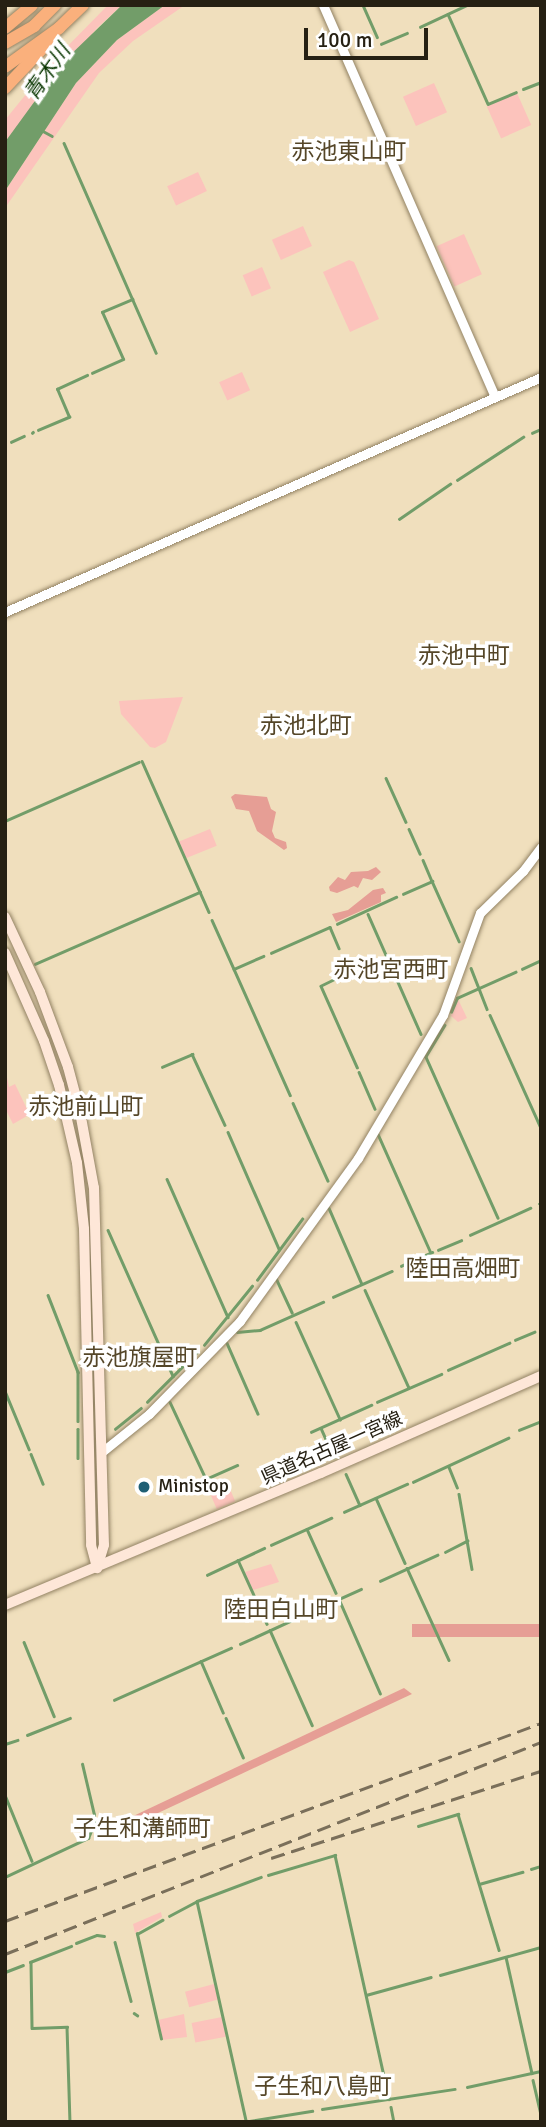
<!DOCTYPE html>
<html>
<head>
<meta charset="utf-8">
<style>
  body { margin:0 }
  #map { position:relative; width:546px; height:2127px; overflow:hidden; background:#f0dfbd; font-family:Signika,"Noto Sans JP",sans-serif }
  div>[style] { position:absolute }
  .green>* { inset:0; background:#fcc3bc; transform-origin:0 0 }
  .forest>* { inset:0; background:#e69e95; transform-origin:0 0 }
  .water>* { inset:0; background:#729d69 }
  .stream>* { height:2.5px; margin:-1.25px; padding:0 1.25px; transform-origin:1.25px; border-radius:1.25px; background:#729d69 }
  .roads { filter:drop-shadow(0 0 2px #928263) drop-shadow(0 0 2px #928263) }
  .tertiary>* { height:9px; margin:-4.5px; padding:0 4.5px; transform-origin:4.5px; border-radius:4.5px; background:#fff }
  .secondary>* { height:10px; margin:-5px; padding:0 5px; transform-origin:5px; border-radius:5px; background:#fee7d8 }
  .motorway>* { height:12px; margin:-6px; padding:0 6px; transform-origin:6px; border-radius:6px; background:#fab07c }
  .rail>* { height:2.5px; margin-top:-1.25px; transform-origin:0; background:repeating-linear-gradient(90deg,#7a6f5a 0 14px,transparent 0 21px) }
  .dots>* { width:19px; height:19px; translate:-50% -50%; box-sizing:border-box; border:4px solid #fff; border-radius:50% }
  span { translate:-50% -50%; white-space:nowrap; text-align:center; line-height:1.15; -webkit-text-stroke:7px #fff; paint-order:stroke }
  .street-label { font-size:19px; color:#262013 }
  .poi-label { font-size:19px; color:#262013 }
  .left { translate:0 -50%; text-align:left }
  .water-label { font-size:21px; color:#093600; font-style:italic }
  .quarter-label { font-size:23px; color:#554628 }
  .frame { position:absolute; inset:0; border:7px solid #262013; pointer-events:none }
  .scale { position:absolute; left:304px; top:28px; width:124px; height:32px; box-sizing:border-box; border:4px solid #262013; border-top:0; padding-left:9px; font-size:21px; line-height:24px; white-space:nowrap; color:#262013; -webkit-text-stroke:5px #fff; paint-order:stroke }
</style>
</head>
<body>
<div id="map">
  <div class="green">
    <i style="clip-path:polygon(108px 5px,122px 5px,97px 28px,5px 142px,5px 120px,53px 61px)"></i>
    <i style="clip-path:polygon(165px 5px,185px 5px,133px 41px,99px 73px,5px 208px,5px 191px,76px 83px,117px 40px)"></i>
    <i style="left:434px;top:83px;width:32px;height:34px;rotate:66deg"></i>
    <i style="left:517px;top:93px;width:35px;height:33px;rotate:66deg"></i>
    <i style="left:198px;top:172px;width:21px;height:34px;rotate:65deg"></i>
    <i style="left:303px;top:226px;width:22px;height:34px;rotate:66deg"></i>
    <i style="left:464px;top:234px;width:44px;height:30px;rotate:66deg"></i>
    <i style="clip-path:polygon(349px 260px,354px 262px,379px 319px,350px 332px,323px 272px)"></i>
    <i style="left:262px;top:267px;width:23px;height:21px;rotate:67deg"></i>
    <i style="left:242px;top:372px;width:20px;height:25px;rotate:66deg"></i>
    <i style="clip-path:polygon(183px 697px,166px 742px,155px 748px,150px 747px,121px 714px,119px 701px)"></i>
    <i style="left:210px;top:829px;width:18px;height:34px;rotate:68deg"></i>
    <i style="clip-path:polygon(458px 999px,467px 1018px,458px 1022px,451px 1016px)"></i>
    <i style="clip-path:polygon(5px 1068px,9px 1087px,15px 1084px,27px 1109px,27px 1116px,13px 1124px,5px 1108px)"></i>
    <i style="left:227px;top:1482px;width:21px;height:20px;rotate:67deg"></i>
    <i style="clip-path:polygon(271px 1564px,279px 1582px,253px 1590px,245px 1572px)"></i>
    <i style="clip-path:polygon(161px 1912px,162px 1917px,135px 1933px,133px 1924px)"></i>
    <i style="left:214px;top:1984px;width:16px;height:30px;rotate:75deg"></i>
    <i style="clip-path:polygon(184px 2014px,187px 2037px,162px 2040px,158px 2020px)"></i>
    <i style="left:222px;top:2017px;width:20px;height:31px;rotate:79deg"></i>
  </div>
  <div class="forest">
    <i style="clip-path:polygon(235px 794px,267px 797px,271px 809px,276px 812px,272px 831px,275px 838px,286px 842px,287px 848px,284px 850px,257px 831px,249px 811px,236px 809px,231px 797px)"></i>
    <i style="clip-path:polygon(376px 867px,381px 872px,372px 880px,363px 878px,358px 888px,354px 886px,337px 893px,330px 891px,329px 887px,338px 877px,345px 880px,351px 872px,368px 871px)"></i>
    <i style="clip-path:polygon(383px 888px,386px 893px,381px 895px,381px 902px,336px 922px,332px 914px,348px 910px,373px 890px)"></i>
    <i style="left:541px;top:1624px;width:13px;height:129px;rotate:90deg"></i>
    <i style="clip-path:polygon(404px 1688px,412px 1694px,126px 1828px,127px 1819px)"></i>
  </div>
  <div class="water">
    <i style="clip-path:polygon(122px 5px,165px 5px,117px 40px,76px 83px,5px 191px,5px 142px,64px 61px)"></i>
  </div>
  <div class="stream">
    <i style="left:363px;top:5px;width:35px;rotate:66deg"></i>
    <i style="left:448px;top:14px;width:98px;rotate:66deg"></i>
    <i style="left:488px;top:104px;width:30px;rotate:-23deg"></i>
    <i style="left:420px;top:27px;width:52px;rotate:-25.1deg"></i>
    <i style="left:381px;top:44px;width:28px;rotate:-23deg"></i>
    <i style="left:523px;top:89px;width:19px;rotate:-21deg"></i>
    <i style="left:43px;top:131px;width:10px;rotate:29deg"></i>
    <i style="left:64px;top:143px;width:229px;rotate:66.3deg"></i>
    <i style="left:92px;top:373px;width:34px;rotate:-24deg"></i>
    <i style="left:123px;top:359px;width:51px;rotate:-114.1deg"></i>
    <i style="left:102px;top:312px;width:33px;rotate:-23deg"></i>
    <i style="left:38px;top:430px;width:34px;rotate:-23deg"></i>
    <i style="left:69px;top:417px;width:30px;rotate:-113deg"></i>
    <i style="left:57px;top:389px;width:33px;rotate:-25deg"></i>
    <i style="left:32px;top:433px;width:1px;rotate:-45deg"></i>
    <i style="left:532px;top:433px;width:10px;rotate:-24deg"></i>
    <i style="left:11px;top:442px;width:14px;rotate:-25deg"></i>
    <i style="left:457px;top:480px;width:79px;rotate:-33.1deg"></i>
    <i style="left:399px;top:519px;width:62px;rotate:-34.5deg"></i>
    <i style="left:142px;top:761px;width:165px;rotate:66.1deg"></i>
    <i style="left:386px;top:778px;width:48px;rotate:65.6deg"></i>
    <i style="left:5px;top:821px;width:146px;rotate:-23.8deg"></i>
    <i style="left:409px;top:829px;width:27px;rotate:66deg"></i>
    <i style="left:423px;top:860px;width:23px;rotate:67deg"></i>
    <i style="left:403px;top:894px;width:32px;rotate:-24deg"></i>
    <i style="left:432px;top:881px;width:66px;rotate:65.8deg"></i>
    <i style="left:368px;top:914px;width:131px;rotate:66.2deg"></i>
    <i style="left:212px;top:920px;width:54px;rotate:65.8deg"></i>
    <i style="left:234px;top:969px;width:32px;rotate:-24deg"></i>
    <i style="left:337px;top:924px;width:65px;rotate:-24.6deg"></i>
    <i style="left:271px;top:953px;width:64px;rotate:-23.8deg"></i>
    <i style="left:330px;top:927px;width:23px;rotate:67deg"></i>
    <i style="left:346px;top:963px;width:10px;rotate:66deg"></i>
    <i style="left:350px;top:972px;width:32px;rotate:154deg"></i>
    <i style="left:321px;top:986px;width:89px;rotate:66deg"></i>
    <i style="left:35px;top:964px;width:180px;rotate:-23.6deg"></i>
    <i style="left:471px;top:968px;width:44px;rotate:68.7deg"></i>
    <i style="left:234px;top:969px;width:138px;rotate:66deg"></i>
    <i style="left:522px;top:969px;width:21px;rotate:-25deg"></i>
    <i style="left:451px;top:1012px;width:15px;rotate:-67deg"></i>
    <i style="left:457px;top:998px;width:64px;rotate:-24.1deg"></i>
    <i style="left:490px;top:1015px;width:124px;rotate:65.7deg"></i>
    <i style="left:445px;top:1025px;width:37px;rotate:121deg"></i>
    <i style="left:426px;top:1057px;width:176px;rotate:65.9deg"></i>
    <i style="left:162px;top:1067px;width:33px;rotate:-23deg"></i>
    <i style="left:192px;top:1054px;width:78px;rotate:65.1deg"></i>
    <i style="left:359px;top:1072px;width:40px;rotate:66.6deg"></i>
    <i style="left:293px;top:1103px;width:85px;rotate:65.8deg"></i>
    <i style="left:228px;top:1132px;width:128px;rotate:66.4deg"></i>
    <i style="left:378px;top:1134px;width:128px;rotate:66deg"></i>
    <i style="left:167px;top:1179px;width:151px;rotate:66.2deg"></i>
    <i style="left:539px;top:1204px;width:2px"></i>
    <i style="left:329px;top:1208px;width:81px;rotate:66.6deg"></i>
    <i style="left:108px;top:1230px;width:160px;rotate:66deg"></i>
    <i style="left:470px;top:1235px;width:66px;rotate:-24.2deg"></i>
    <i style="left:438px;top:1250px;width:25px;rotate:-23deg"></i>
    <i style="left:401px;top:1266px;width:34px;rotate:-24deg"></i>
    <i style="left:276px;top:1278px;width:38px;rotate:65deg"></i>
    <i style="left:257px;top:1280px;width:76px;rotate:-53.6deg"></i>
    <i style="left:365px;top:1290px;width:107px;rotate:65.8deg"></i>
    <i style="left:48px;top:1295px;width:83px;rotate:68.7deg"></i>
    <i style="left:78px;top:1372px;width:49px;rotate:90deg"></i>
    <i style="left:333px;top:1297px;width:64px;rotate:-23.8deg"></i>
    <i style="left:296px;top:1322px;width:107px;rotate:65.6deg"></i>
    <i style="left:237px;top:1332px;width:23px;rotate:-5deg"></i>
    <i style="left:260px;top:1330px;width:69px;rotate:-24deg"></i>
    <i style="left:515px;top:1340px;width:21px;rotate:-23deg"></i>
    <i style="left:227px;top:1343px;width:77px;rotate:66.4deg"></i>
    <i style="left:204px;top:1345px;width:76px;rotate:-50.9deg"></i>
    <i style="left:448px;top:1370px;width:67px;rotate:-23.9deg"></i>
    <i style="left:5px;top:1391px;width:63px;rotate:67.5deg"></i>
    <i style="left:147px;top:1402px;width:72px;rotate:-45deg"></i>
    <i style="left:170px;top:1402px;width:85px;rotate:64.9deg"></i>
    <i style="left:206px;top:1479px;width:34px;rotate:-24deg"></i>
    <i style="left:377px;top:1402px;width:70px;rotate:-23.6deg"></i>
    <i style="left:321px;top:1428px;width:32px;rotate:66deg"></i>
    <i style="left:78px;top:1429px;width:29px;rotate:90deg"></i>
    <i style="left:115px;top:1429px;width:33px;rotate:-39deg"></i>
    <i style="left:519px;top:1430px;width:24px;rotate:-22deg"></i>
    <i style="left:311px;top:1432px;width:66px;rotate:-24.2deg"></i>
    <i style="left:31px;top:1454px;width:32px;rotate:68deg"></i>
    <i style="left:449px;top:1467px;width:22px;rotate:68deg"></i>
    <i style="left:346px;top:1474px;width:34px;rotate:66deg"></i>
    <i style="left:413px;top:1482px;width:105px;rotate:-24.9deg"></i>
    <i style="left:459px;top:1494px;width:76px;rotate:80.2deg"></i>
    <i style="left:376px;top:1498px;width:71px;rotate:66deg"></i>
    <i style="left:344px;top:1512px;width:69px;rotate:-24deg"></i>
    <i style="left:307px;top:1529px;width:70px;rotate:65.6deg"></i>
    <i style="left:271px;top:1545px;width:66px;rotate:-24.2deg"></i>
    <i style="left:445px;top:1552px;width:25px;rotate:-27deg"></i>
    <i style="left:238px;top:1560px;width:70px;rotate:65.6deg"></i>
    <i style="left:407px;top:1568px;width:101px;rotate:65.5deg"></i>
    <i style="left:207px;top:1575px;width:63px;rotate:-25.3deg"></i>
    <i style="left:380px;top:1581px;width:63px;rotate:-24.5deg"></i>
    <i style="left:339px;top:1599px;width:103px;rotate:66.4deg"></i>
    <i style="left:308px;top:1613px;width:58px;rotate:-24.4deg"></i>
    <i style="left:270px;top:1630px;width:104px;rotate:66.1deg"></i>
    <i style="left:24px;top:1642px;width:80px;rotate:67.9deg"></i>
    <i style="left:240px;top:1644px;width:65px;rotate:-24.6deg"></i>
    <i style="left:201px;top:1661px;width:56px;rotate:66.7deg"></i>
    <i style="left:114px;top:1700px;width:128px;rotate:-24deg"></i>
    <i style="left:226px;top:1718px;width:43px;rotate:66.4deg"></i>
    <i style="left:27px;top:1735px;width:46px;rotate:-21.6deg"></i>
    <i style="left:5px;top:1744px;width:13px;rotate:-18deg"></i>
    <i style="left:5px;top:1795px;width:71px;rotate:67.8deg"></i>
    <i style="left:418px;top:1826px;width:42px;rotate:-16.7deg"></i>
    <i style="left:458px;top:1814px;width:142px;rotate:73.2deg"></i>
    <i style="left:531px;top:1869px;width:10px;rotate:-17deg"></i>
    <i style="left:268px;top:1875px;width:70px;rotate:-16.6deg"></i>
    <i style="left:335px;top:1855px;width:250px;rotate:77.5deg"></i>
    <i style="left:5px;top:1877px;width:92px;rotate:-25.2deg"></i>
    <i style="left:88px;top:1838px;width:15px;rotate:-67deg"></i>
    <i style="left:94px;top:1824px;width:9px;rotate:-90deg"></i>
    <i style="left:94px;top:1815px;width:52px;rotate:-103.2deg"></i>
    <i style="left:479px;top:1884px;width:45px;rotate:-15.6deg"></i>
    <i style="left:197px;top:1901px;width:225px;rotate:77.4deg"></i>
    <i style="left:169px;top:1916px;width:32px;rotate:-28deg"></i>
    <i style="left:197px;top:1901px;width:68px;rotate:-20.6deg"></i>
    <i style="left:115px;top:1942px;width:61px;rotate:74.8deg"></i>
    <i style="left:76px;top:1943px;width:22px;rotate:-21deg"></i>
    <i style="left:97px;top:1935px;width:7px;rotate:8deg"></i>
    <i style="left:506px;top:1957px;width:119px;rotate:77.4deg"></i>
    <i style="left:30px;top:1962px;width:44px;rotate:-21.3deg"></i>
    <i style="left:31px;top:1962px;width:66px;rotate:89.1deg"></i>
    <i style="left:32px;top:2028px;width:35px;rotate:-2deg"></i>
    <i style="left:67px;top:2027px;width:95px;rotate:88.2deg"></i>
    <i style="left:5px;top:1972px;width:19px;rotate:-21deg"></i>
    <i style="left:440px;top:1975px;width:105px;rotate:-15.5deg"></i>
    <i style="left:366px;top:1995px;width:67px;rotate:-15.5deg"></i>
    <i style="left:134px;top:2013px;width:4px;rotate:34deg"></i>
    <i style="left:161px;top:2039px;width:108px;rotate:-102.9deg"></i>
    <i style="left:137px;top:1934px;width:29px;rotate:-29deg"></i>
    <i style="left:533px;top:2080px;width:35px;rotate:77deg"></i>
    <i style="left:467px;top:2087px;width:76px;rotate:-12.2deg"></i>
    <i style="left:391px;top:2107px;width:15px;rotate:79deg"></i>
    <i style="left:322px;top:2109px;width:134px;rotate:-8.6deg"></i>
    <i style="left:243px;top:2122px;width:70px;rotate:-9.1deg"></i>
  </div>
  <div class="roads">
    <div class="tertiary">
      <i style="left:323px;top:5px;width:427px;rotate:66.3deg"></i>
      <i style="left:5px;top:612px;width:585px;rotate:-23.67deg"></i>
      <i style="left:103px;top:1451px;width:59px;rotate:-38.8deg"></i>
      <i style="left:149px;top:1414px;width:130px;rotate:-45.6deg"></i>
      <i style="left:240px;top:1321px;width:201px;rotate:-54.1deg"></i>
      <i style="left:358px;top:1158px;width:166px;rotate:-59.3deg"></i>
      <i style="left:443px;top:1015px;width:109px;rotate:-70.1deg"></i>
      <i style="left:480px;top:913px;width:60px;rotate:-44.3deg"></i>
      <i style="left:523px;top:871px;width:30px;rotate:-53deg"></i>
    </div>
    <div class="secondary">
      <i style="left:5px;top:917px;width:83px;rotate:65deg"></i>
      <i style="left:40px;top:992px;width:80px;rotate:69.5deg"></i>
      <i style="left:68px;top:1067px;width:47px;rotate:75.1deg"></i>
      <i style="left:80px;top:1112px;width:77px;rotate:79.6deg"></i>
      <i style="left:94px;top:1188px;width:357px;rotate:88.4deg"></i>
      <i style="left:104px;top:1545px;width:24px;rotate:107deg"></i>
      <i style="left:5px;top:953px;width:96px;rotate:66.1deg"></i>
      <i style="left:44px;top:1041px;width:46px;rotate:71.2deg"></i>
      <i style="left:59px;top:1085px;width:80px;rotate:77deg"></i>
      <i style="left:77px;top:1163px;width:66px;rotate:83.9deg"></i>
      <i style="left:84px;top:1229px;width:316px;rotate:88.7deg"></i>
      <i style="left:91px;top:1545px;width:24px;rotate:75deg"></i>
      <i style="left:5px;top:1605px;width:342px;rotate:-22.7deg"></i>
      <i style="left:321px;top:1473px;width:240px;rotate:-23.8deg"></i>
    </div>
    <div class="motorway">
      <i style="left:5px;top:28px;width:35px;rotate:-40deg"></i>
      <i style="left:5px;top:43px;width:34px;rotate:-30deg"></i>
      <i style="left:34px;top:26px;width:30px;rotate:-45deg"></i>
      <i style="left:5px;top:67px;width:67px;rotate:-35.8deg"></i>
      <i style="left:59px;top:28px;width:33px;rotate:-44deg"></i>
      <i style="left:5px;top:88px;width:70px;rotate:-46.7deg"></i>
    </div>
  </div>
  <div class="rail">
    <i style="left:271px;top:1858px;width:284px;rotate:-17.9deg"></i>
    <i style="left:5px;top:1921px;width:571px;rotate:-20.27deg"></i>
    <i style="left:5px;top:1954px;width:576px;rotate:-21.58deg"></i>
  </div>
  <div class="dots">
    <i style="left:144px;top:1487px;background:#1f5f74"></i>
  </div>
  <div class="street-label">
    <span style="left:332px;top:1449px;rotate:-24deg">県道名古屋一宮線</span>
  </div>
  <div class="poi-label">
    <span class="left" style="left:158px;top:1487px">Ministop</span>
  </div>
  <div class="water-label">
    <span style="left:47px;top:72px;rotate:-55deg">青木川</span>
  </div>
  <div class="quarter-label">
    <span style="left:349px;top:152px">赤池東山町</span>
    <span style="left:464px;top:656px">赤池中町</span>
    <span style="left:306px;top:726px">赤池北町</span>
    <span style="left:391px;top:970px">赤池宮西町</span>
    <span style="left:86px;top:1107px">赤池前山町</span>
    <span style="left:463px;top:1269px">陸田高畑町</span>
    <span style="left:140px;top:1358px">赤池旗屋町</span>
    <span style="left:281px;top:1610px">陸田白山町</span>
    <span style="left:142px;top:1829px">子生和溝師町</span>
    <span style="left:323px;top:2087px">子生和八島町</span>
  </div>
  <div class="frame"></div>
  <div class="scale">100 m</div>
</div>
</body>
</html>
